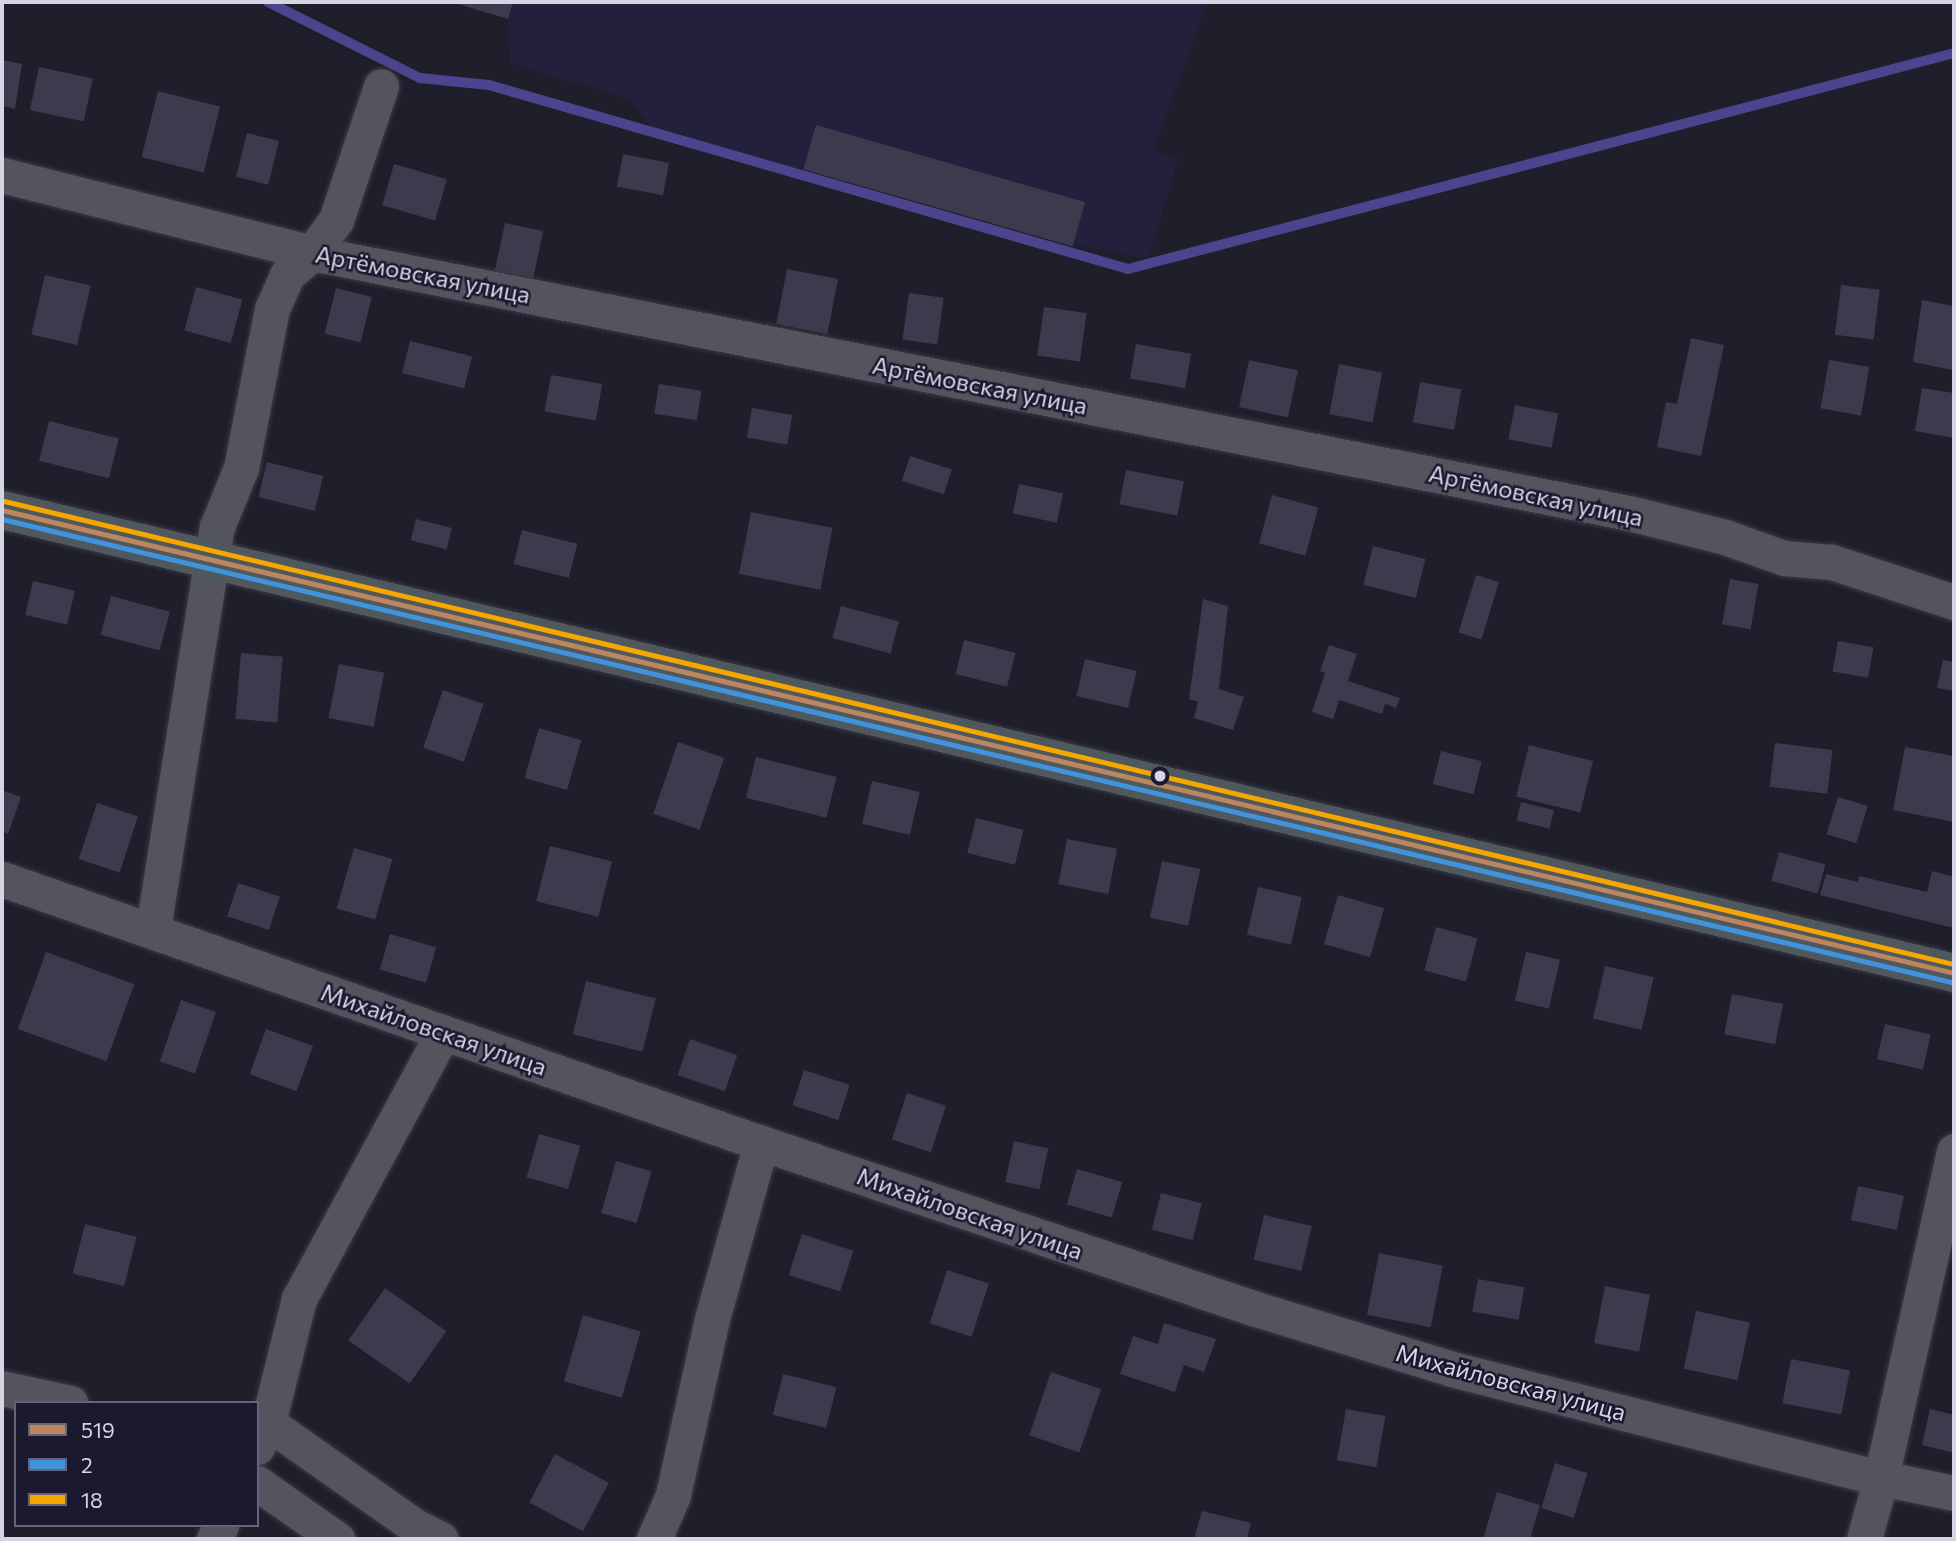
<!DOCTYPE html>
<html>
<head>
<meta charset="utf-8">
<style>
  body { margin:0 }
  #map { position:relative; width:1956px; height:1541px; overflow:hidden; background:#1f1e2b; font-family:Commissioner,sans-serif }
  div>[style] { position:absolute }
  .built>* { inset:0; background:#22203b }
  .stream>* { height:10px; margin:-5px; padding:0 5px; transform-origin:5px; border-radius:5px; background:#4c458e }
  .building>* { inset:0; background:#3d3a4e; transform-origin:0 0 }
  .roads { filter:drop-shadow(0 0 2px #3b3a45) drop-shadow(0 0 2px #3b3a45) }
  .minor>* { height:35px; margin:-17.5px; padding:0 17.5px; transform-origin:17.5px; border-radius:17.5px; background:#54545e }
  .major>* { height:38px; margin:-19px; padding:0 19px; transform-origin:19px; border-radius:19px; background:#4f595d }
  .bus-1>* { height:5px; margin:-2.5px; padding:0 2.5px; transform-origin:2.5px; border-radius:2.5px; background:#bb8660 }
  .bus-2>* { height:5px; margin:-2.5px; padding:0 2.5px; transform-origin:2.5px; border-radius:2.5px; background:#4094de }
  .bus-3>* { height:5px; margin:-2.5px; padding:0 2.5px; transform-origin:2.5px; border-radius:2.5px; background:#f7a600 }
  .dots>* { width:19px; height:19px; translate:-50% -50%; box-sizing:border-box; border:4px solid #1a1930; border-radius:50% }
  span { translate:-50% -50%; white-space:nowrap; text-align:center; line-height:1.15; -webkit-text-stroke:5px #1a1930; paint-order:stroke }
  .street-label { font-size:24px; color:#d5d5e5 }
  .frame { position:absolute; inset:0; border:4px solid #d5d5e5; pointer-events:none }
  .legend { position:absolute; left:14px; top:1401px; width:245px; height:126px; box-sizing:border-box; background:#1a1930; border:2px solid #656478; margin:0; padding:9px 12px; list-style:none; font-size:21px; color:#d5d5e5 }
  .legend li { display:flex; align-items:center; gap:14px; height:35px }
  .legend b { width:35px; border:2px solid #656478 }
</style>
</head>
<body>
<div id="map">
  <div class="built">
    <i style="clip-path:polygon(513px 2px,1208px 2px,1153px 150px,1178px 159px,1149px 258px,1074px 245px,653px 129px,628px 99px,510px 63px,508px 19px)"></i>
  </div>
  <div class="stream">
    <i style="left:268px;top:2px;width:170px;rotate:26.6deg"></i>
    <i style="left:420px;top:78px;width:69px;rotate:5.8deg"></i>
    <i style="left:489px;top:85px;width:665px;rotate:16.06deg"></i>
    <i style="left:1128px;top:269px;width:854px;rotate:-14.65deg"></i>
  </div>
  <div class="building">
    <i style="clip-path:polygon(459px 2px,513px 2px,508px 19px,458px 4px)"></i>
    <i style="clip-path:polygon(2px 60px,22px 64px,15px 109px,2px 106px)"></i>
    <i style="left:39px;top:67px;width:55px;height:44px;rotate:12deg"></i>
    <i style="left:158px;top:91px;width:64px;height:68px;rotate:14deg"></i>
    <i style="left:816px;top:125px;width:280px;height:46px;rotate:16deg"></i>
    <i style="left:247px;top:133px;width:33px;height:45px;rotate:14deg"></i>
    <i style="left:623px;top:154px;width:47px;height:33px;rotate:11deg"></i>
    <i style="left:394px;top:164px;width:55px;height:43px;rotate:16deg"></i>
    <i style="left:505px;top:223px;width:39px;height:49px;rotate:12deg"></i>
    <i style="left:787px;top:269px;width:52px;height:56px;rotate:11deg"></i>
    <i style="left:45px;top:275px;width:47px;height:61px;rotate:13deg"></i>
    <i style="left:1841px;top:285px;width:39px;height:50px;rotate:7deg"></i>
    <i style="left:196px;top:287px;width:48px;height:45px;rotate:15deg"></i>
    <i style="left:336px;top:288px;width:37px;height:47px;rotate:14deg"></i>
    <i style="left:909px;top:293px;width:35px;height:47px;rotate:8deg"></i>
    <i style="clip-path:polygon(1922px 300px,1954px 306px,1952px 370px,1913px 362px)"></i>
    <i style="left:1044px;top:307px;width:43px;height:49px;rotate:8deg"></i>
    <i style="clip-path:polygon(1691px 338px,1724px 345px,1701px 456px,1657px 447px,1666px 402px,1677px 404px)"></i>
    <i style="left:410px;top:341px;width:64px;height:33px;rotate:14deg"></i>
    <i style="left:1136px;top:344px;width:56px;height:35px;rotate:10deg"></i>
    <i style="left:1249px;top:360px;width:50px;height:48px;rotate:12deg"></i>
    <i style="left:1829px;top:360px;width:41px;height:49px;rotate:10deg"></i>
    <i style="left:1339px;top:364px;width:44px;height:51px;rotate:11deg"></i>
    <i style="left:551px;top:375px;width:52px;height:37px;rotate:10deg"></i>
    <i style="left:1420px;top:382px;width:42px;height:41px;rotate:10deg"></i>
    <i style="left:659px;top:384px;width:43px;height:30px;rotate:9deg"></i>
    <i style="clip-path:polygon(1922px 388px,1954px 393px,1954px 438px,1915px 431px)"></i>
    <i style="left:1515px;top:405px;width:44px;height:35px;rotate:11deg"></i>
    <i style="left:752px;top:408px;width:41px;height:30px;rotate:10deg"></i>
    <i style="left:49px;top:421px;width:72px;height:41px;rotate:14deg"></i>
    <i style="left:910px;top:456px;width:44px;height:26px;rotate:18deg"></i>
    <i style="left:267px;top:462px;width:58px;height:36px;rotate:14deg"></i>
    <i style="left:1126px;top:470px;width:59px;height:35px;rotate:11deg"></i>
    <i style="left:1019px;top:484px;width:45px;height:30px;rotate:12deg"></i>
    <i style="left:1272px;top:495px;width:48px;height:50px;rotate:15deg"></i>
    <i style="left:751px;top:512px;width:83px;height:63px;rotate:11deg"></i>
    <i style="left:416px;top:519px;width:37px;height:22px;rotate:14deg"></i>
    <i style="left:522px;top:530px;width:57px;height:35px;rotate:14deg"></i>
    <i style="left:1373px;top:546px;width:54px;height:40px;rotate:14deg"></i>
    <i style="left:1476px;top:575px;width:24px;height:60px;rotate:17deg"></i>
    <i style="left:1730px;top:579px;width:29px;height:46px;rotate:10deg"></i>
    <i style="left:33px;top:581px;width:43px;height:35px;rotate:13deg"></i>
    <i style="left:111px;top:596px;width:61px;height:40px;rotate:15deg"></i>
    <i style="clip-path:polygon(1203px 599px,1228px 606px,1219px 689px,1244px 697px,1233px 730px,1194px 718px,1198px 702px,1189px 699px)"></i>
    <i style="left:841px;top:606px;width:60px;height:33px;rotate:15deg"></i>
    <i style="left:964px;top:640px;width:53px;height:35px;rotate:14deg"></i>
    <i style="left:1838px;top:641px;width:36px;height:31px;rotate:10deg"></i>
    <i style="clip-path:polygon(1329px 645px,1357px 654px,1348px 681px,1400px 698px,1396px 708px,1385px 704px,1382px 714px,1339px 700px,1333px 719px,1312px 712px,1325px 673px,1320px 671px)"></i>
    <i style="left:241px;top:653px;width:42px;height:66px;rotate:5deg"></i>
    <i style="left:1085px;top:659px;width:53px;height:38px;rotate:13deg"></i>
    <i style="clip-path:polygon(1943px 660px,1954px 662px,1954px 691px,1937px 688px)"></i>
    <i style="left:339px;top:664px;width:46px;height:55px;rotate:11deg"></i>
    <i style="left:443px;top:690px;width:43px;height:61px;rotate:19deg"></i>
    <i style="left:539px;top:728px;width:44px;height:52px;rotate:16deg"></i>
    <i style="left:678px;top:742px;width:49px;height:76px;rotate:19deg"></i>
    <i style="left:1775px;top:743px;width:58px;height:44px;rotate:7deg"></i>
    <i style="left:1529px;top:745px;width:66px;height:53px;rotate:14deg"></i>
    <i style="clip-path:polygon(1905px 747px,1954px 756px,1954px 822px,1893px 810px)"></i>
    <i style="left:1441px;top:751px;width:42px;height:34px;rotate:14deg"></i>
    <i style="left:756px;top:757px;width:83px;height:42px;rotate:14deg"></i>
    <i style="left:872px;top:781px;width:49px;height:44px;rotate:13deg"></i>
    <i style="clip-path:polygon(2px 790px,21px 797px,8px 834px,2px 831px)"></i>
    <i style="left:1838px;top:797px;width:31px;height:39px;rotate:17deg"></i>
    <i style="left:1521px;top:802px;width:34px;height:19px;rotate:14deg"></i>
    <i style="left:97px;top:803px;width:43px;height:59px;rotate:18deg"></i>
    <i style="left:976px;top:818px;width:49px;height:36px;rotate:14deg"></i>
    <i style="left:1067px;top:839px;width:51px;height:46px;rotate:11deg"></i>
    <i style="left:550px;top:846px;width:64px;height:57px;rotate:14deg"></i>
    <i style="left:354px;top:848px;width:40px;height:63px;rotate:16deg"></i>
    <i style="left:1779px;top:852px;width:48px;height:30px;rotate:15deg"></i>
    <i style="left:1162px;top:861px;width:39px;height:58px;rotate:12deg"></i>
    <i style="clip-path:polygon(1932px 871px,1954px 877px,1954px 928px,1820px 895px,1826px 874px,1858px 882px,1859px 876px,1927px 892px)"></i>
    <i style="left:238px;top:883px;width:44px;height:35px;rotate:18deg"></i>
    <i style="left:1258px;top:887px;width:45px;height:49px;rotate:13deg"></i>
    <i style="left:1338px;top:895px;width:48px;height:51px;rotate:16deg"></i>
    <i style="left:1436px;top:927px;width:43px;height:45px;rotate:15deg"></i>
    <i style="left:390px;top:934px;width:48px;height:37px;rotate:16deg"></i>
    <i style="left:46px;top:952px;width:94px;height:82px;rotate:20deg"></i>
    <i style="left:1526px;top:952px;width:35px;height:50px;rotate:13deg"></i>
    <i style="left:1605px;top:966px;width:50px;height:54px;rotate:13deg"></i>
    <i style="left:586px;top:981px;width:72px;height:55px;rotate:14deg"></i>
    <i style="left:1732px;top:994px;width:52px;height:41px;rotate:11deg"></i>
    <i style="left:181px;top:1000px;width:37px;height:65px;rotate:19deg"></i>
    <i style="left:1885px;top:1024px;width:47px;height:36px;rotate:13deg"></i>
    <i style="left:266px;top:1029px;width:50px;height:48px;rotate:20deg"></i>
    <i style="left:690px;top:1039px;width:50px;height:38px;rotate:19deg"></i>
    <i style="left:804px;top:1070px;width:48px;height:37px;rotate:18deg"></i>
    <i style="left:907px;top:1093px;width:41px;height:49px;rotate:18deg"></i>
    <i style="left:539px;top:1134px;width:43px;height:45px;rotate:16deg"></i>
    <i style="left:1014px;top:1141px;width:35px;height:42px;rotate:12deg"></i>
    <i style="left:616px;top:1161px;width:37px;height:54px;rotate:16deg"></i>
    <i style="left:1077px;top:1169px;width:47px;height:37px;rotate:16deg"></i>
    <i style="left:1858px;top:1186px;width:47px;height:35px;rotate:12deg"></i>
    <i style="left:1161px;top:1193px;width:42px;height:38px;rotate:14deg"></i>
    <i style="left:1264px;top:1215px;width:49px;height:46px;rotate:13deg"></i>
    <i style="left:85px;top:1224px;width:53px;height:51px;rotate:14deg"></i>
    <i style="left:802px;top:1234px;width:54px;height:43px;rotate:18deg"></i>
    <i style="left:1379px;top:1253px;width:65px;height:63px;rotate:11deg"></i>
    <i style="left:947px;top:1270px;width:44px;height:56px;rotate:18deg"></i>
    <i style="left:1478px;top:1279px;width:47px;height:33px;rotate:10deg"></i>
    <i style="left:1605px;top:1286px;width:46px;height:58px;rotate:11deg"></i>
    <i style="left:385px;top:1288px;width:75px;height:64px;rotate:35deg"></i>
    <i style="left:1696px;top:1311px;width:55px;height:59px;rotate:12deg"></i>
    <i style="left:583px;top:1315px;width:60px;height:69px;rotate:16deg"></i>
    <i style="clip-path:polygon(1164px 1323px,1216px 1339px,1204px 1372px,1184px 1365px,1175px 1392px,1120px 1374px,1133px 1336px,1158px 1344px)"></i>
    <i style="left:1791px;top:1359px;width:60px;height:45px;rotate:11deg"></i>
    <i style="left:1051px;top:1372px;width:53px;height:67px;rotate:19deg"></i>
    <i style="left:783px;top:1374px;width:55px;height:42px;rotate:14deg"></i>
    <i style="left:1346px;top:1409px;width:40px;height:52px;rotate:10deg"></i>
    <i style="clip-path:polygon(1930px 1409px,1954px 1415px,1954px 1453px,1922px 1445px)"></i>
    <i style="left:555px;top:1454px;width:61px;height:55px;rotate:28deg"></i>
    <i style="left:1555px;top:1463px;width:34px;height:47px;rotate:17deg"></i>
    <i style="clip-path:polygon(1497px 1492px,1540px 1505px,1530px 1539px,1483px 1539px)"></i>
    <i style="clip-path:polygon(1202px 1511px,1251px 1523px,1247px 1539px,1194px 1539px)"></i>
  </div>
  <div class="roads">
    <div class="minor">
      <i style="left:2px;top:175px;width:320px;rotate:14.1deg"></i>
      <i style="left:312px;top:253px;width:1342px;rotate:11.17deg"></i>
      <i style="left:1629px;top:513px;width:99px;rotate:14deg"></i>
      <i style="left:1725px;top:537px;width:63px;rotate:19.6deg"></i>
      <i style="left:1784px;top:558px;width:48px;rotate:4.8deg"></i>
      <i style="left:1832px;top:562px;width:128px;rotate:18.2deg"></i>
      <i style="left:2px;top:879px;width:804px;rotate:19.18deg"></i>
      <i style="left:761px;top:1143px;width:522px;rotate:18.54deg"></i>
      <i style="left:1256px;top:1309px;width:205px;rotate:17deg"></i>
      <i style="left:1452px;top:1369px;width:443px;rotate:14.3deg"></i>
      <i style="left:1881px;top:1478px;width:75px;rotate:11.6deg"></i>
      <i style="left:153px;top:929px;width:407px;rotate:-81deg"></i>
      <i style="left:217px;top:527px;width:64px;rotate:-67.9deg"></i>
      <i style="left:241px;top:468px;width:162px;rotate:-79deg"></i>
      <i style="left:272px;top:309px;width:37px;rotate:-66deg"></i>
      <i style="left:287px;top:275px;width:33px;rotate:-41deg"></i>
      <i style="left:312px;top:253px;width:41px;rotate:-54deg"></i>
      <i style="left:336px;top:220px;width:141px;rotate:-71.4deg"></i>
      <i style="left:2px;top:1388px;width:70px;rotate:12.4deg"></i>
      <i style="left:268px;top:1423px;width:177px;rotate:35.1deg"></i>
      <i style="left:413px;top:1525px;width:31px;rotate:27deg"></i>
      <i style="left:257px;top:1447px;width:26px;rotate:-65deg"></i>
      <i style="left:268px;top:1423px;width:128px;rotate:-76deg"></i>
      <i style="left:299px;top:1299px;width:302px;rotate:-61.6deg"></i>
      <i style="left:257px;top:1483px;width:98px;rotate:35deg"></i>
      <i style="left:214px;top:1539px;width:16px;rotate:-63deg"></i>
      <i style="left:654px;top:1539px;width:48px;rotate:-66.6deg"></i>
      <i style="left:673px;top:1495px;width:180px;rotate:-77.5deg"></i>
      <i style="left:712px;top:1319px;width:183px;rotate:-74.4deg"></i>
      <i style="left:1864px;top:1539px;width:63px;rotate:-74.4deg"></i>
      <i style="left:1881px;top:1478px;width:335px;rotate:-77.4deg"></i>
    </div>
    <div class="major">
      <i style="left:2px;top:510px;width:2006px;rotate:13.34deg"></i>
    </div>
  </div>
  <div class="bus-1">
    <i style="left:2px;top:510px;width:2006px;rotate:13.34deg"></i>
  </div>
  <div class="bus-2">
    <i style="left:2px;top:519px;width:2004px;rotate:13.36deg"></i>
  </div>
  <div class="bus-3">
    <i style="left:4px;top:501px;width:2004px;rotate:13.36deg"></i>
  </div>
  <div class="dots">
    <i style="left:1160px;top:776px;background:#d5d5e5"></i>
  </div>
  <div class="street-label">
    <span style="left:423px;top:274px;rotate:11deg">Артёмовская улица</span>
    <span style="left:980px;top:385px;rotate:11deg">Артёмовская улица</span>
    <span style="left:1536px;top:495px;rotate:12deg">Артёмовская улица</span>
    <span style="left:434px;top:1029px;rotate:19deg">Михайловская улица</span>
    <span style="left:970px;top:1213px;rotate:19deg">Михайловская улица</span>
    <span style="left:1511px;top:1382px;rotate:15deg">Михайловская улица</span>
  </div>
  <div class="frame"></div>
  <ul class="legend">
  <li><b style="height:9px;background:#bb8660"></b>519</li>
  <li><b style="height:9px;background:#4094de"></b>2</li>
  <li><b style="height:9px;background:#f7a600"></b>18</li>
  </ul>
</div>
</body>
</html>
